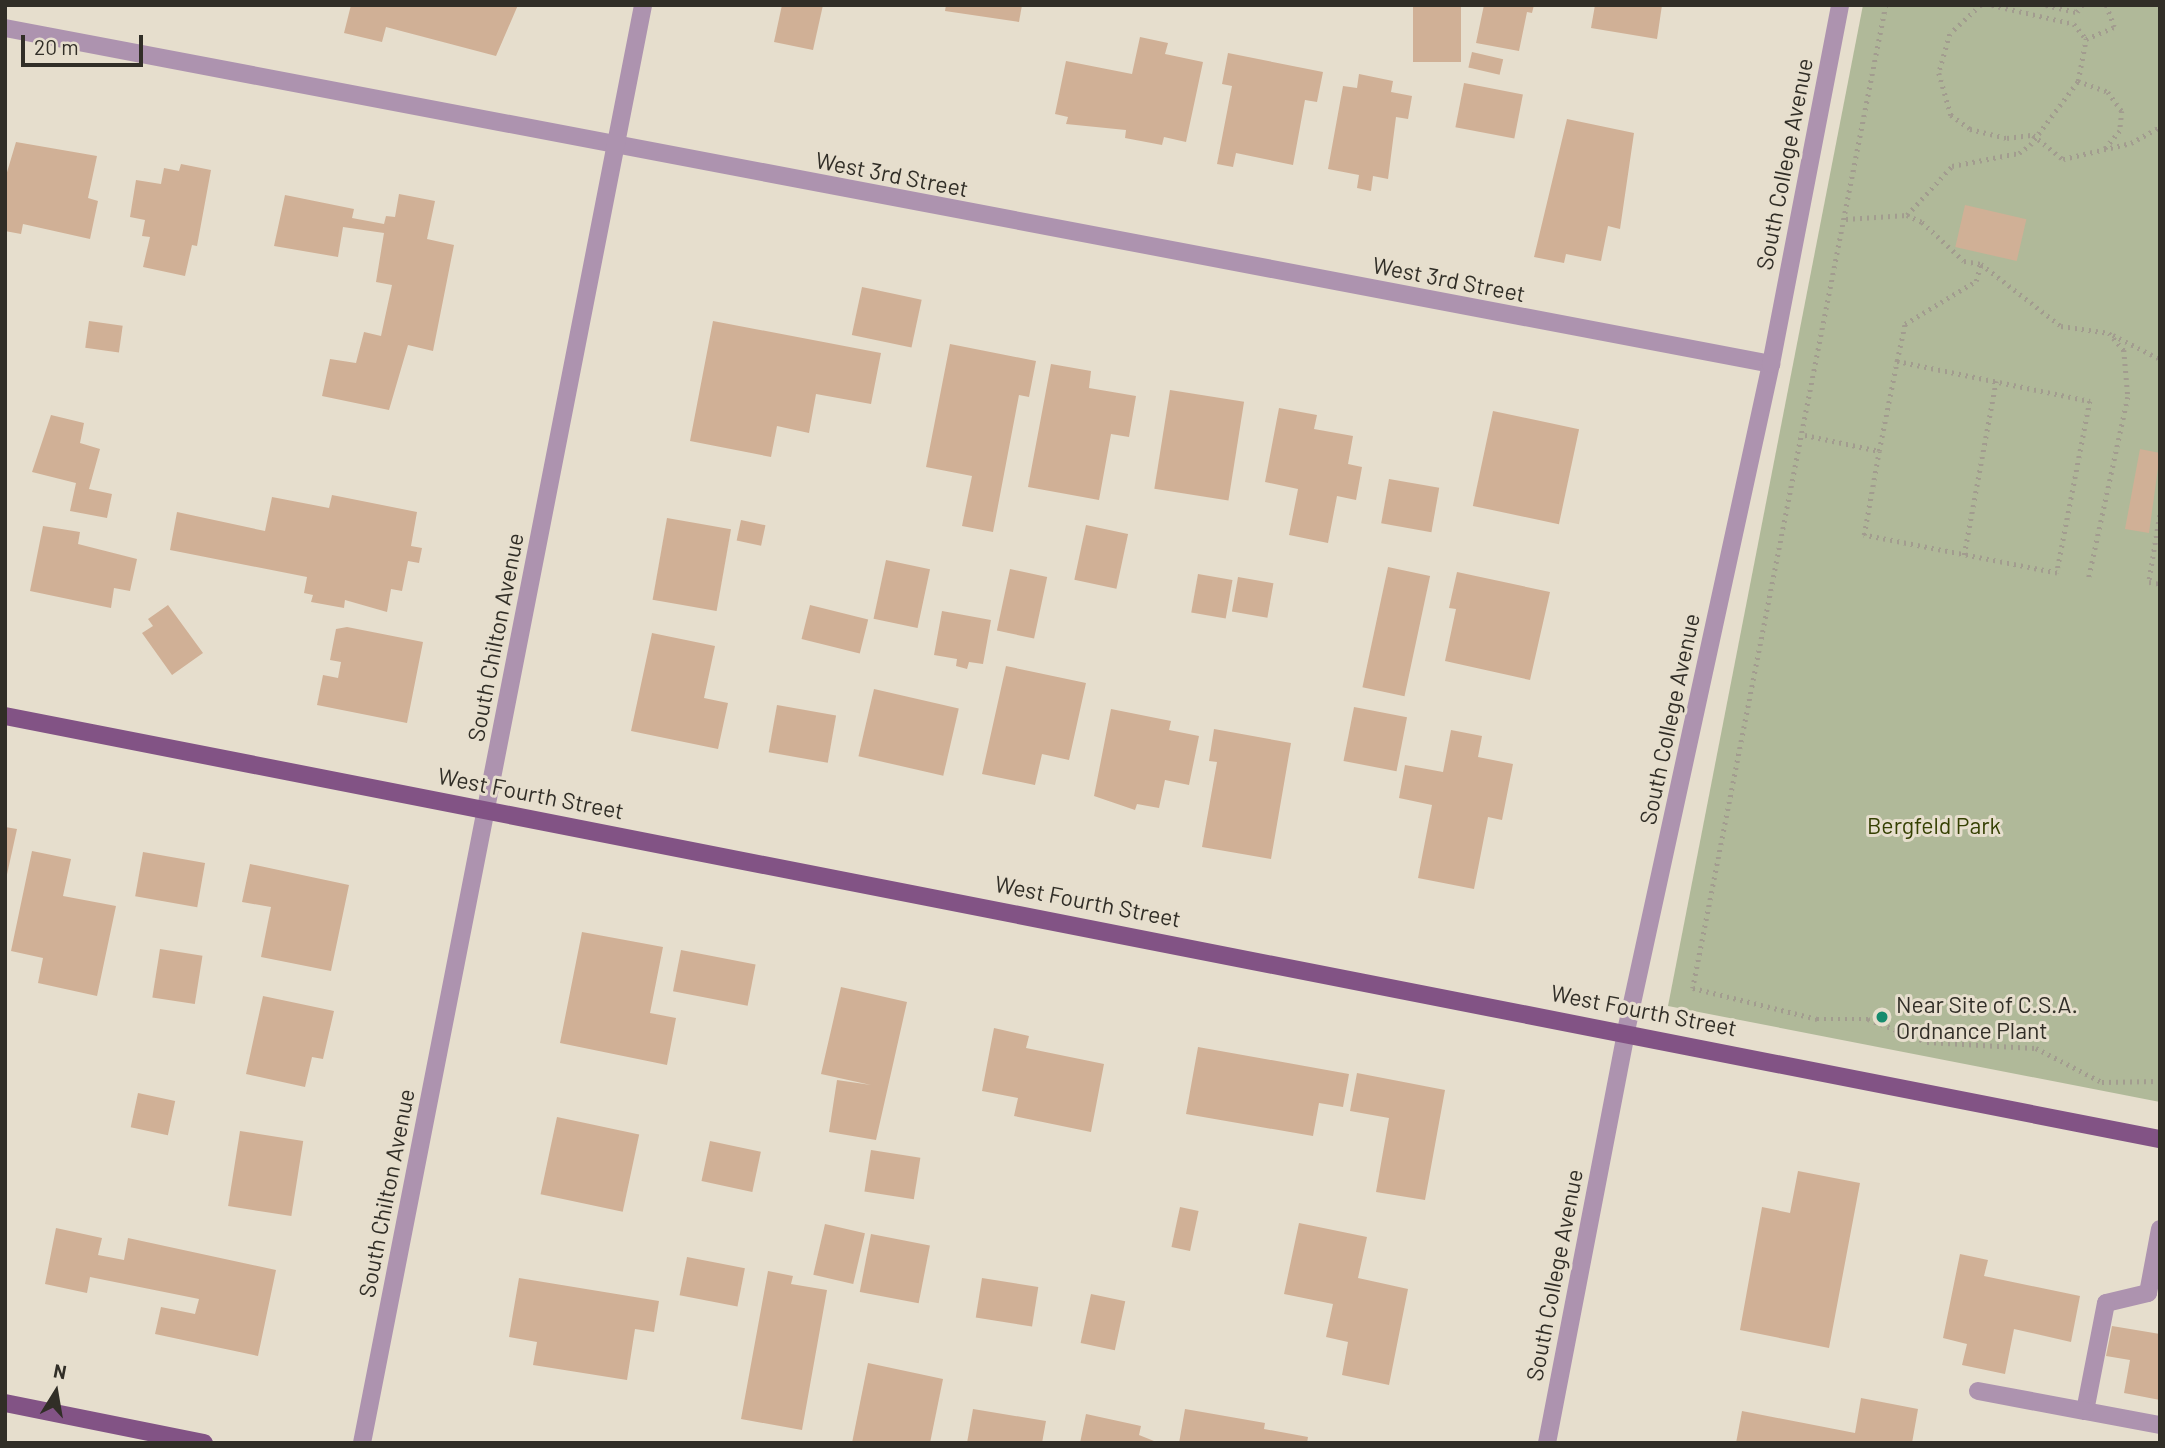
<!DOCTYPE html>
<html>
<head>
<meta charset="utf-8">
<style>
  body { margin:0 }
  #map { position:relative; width:2165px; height:1448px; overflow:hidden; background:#e6decd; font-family:Barlow,sans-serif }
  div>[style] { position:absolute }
  .green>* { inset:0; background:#b0b999 }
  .building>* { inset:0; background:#d0b096; transform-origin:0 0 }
  .path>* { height:4.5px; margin-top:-2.25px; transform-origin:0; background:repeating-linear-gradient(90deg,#a29c8f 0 2px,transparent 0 7px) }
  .lane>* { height:18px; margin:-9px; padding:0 9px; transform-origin:9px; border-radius:9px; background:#ad93af }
  .street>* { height:18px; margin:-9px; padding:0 9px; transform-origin:9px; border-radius:9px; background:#ad93af }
  .primary>* { height:18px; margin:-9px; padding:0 9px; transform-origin:9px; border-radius:9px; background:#825385 }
  .dots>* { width:19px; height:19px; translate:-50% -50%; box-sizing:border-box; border:4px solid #e6decd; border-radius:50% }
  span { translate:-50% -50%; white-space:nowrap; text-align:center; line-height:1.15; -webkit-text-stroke:6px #e6decd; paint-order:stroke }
  .street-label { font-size:23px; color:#312e27 }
  .park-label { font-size:23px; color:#354002 }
  .poi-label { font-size:23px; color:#312e27 }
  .left { translate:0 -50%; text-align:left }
  .frame { position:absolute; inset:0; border:7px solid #312e27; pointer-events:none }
  .north { position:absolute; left:21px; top:1357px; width:70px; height:70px; -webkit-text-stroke:5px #e6decd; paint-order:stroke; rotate:11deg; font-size:19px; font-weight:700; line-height:28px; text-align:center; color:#312e27 }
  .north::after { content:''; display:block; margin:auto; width:24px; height:32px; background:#312e27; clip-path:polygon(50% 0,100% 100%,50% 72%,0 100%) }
  .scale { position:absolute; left:21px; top:35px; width:122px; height:32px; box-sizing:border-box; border:4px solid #312e27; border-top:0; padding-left:9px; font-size:21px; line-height:24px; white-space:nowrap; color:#312e27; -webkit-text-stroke:5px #e6decd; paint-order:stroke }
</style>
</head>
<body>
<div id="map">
  <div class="green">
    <i style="clip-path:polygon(1863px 5px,2160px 5px,2160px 1102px,1668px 1006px)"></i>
  </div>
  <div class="building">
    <i style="clip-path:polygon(351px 5px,437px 7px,518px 5px,496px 56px,386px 27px,382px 42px,344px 33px)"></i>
    <i style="clip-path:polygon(782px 5px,823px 5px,813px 50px,774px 42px)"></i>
    <i style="clip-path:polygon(946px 5px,1022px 5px,1019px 22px,945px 11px)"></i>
    <i style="left:1413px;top:5px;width:48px;height:57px"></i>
    <i style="clip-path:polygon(1484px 5px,1534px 5px,1532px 13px,1527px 12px,1519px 51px,1476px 43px)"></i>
    <i style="clip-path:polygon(1595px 5px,1662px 5px,1657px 39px,1591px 28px)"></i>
    <i style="clip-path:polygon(1140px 37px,1168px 43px,1165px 54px,1203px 62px,1186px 142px,1164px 137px,1162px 145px,1125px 138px,1126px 130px,1066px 124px,1068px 117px,1055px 114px,1066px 61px,1132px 74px)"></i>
    <i style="left:1472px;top:52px;width:32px;height:16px;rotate:13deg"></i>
    <i style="clip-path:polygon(1228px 53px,1323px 72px,1317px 102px,1305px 100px,1293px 165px,1236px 153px,1233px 167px,1217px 164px,1232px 86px,1222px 84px)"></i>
    <i style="clip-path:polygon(1359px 74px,1393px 81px,1391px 92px,1412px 96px,1408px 119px,1396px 117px,1388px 179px,1373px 176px,1371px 191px,1357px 188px,1359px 175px,1328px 169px,1343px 86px,1357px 88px)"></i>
    <i style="left:1464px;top:83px;width:60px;height:45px;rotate:11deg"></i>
    <i style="clip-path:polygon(1567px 119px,1634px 133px,1620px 229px,1608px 226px,1601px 261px,1566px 254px,1564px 263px,1534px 257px)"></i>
    <i style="clip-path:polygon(16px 142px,97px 156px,88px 198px,98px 201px,90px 239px,23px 224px,21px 234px,5px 231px,5px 179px)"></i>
    <i style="clip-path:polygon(181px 164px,211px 170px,197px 246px,192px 245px,185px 276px,143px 267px,150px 237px,142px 236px,145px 220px,130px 217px,136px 180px,161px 184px,164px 168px,179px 171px)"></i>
    <i style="clip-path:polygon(399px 194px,435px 201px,427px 239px,454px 245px,433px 351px,408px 345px,389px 410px,322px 396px,330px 359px,356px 363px,364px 332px,381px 336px,392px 285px,376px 282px,384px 233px,343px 227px,338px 257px,274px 246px,285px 195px,354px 209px,352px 218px,384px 224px,386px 216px,395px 217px)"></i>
    <i style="left:1965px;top:205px;width:63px;height:43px;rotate:13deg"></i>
    <i style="left:862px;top:287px;width:61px;height:49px;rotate:12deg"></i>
    <i style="left:89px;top:321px;width:34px;height:27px;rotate:8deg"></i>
    <i style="clip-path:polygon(713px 321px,881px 353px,871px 404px,816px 394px,809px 433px,777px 426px,771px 457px,690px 441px)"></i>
    <i style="clip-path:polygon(950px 344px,1036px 361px,1029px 397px,1019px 395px,993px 532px,962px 526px,972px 476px,926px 467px)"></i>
    <i style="clip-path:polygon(1051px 364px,1091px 371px,1089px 388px,1136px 396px,1129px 437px,1111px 434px,1099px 500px,1028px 487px)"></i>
    <i style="left:1170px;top:390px;width:75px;height:100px;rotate:9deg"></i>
    <i style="clip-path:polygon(1279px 408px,1317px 415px,1314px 429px,1353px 436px,1348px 464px,1362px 467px,1356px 500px,1337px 496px,1328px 543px,1289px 535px,1298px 489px,1265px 482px)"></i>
    <i style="left:1493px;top:411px;width:88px;height:97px;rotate:12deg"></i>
    <i style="clip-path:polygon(51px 415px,84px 423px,80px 443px,100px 449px,89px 489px,112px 494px,107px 518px,70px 511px,76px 483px,32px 472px)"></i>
    <i style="clip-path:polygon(2140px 449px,2160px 453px,2149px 533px,2125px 529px)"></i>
    <i style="left:1389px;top:479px;width:51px;height:45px;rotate:10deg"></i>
    <i style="clip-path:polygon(332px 495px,417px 512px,411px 546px,422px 548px,419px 563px,408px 561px,402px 591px,391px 589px,387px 612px,345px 600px,344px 608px,311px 602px,313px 595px,304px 593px,307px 577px,170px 550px,177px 512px,265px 531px,272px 497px,329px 508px)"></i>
    <i style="left:667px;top:518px;width:65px;height:83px;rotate:10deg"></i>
    <i style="left:741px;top:520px;width:25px;height:21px;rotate:12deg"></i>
    <i style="left:1086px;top:525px;width:43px;height:56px;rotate:12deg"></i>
    <i style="clip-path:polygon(43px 526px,80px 532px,78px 544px,137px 559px,130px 591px,114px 588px,111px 608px,30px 591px)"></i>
    <i style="left:886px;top:560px;width:45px;height:60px;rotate:12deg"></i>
    <i style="left:1388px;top:567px;width:43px;height:123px;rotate:12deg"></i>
    <i style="left:1010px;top:569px;width:38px;height:63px;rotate:12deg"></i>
    <i style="clip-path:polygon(1457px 572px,1550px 592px,1530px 680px,1445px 661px,1456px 609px,1449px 608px)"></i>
    <i style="left:1198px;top:574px;width:35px;height:39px;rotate:10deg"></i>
    <i style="left:1238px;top:577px;width:36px;height:35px;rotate:10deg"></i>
    <i style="clip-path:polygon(168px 605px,203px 653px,172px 675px,142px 633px,153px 626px,148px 619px)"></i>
    <i style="left:810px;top:605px;width:60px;height:35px;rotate:14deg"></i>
    <i style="clip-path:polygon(942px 611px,991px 620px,983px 664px,969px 662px,967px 669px,956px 666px,957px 659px,934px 655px)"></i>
    <i style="clip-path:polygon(347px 627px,423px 642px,407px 723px,317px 705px,323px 675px,338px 678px,341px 662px,330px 660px,336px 629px)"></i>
    <i style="clip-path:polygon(652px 633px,715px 646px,704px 698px,728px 703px,718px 749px,631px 731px)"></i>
    <i style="clip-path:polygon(1006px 666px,1086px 683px,1069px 760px,1042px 754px,1035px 785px,982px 774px)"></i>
    <i style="left:874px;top:689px;width:87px;height:69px;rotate:13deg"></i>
    <i style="left:777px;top:705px;width:60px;height:48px;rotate:10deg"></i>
    <i style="left:1354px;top:707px;width:54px;height:55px;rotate:11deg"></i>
    <i style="clip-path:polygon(1111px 709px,1171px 721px,1169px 730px,1199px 736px,1189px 785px,1165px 780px,1159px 808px,1137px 804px,1135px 810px,1094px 796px)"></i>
    <i style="clip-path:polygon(1214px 729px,1291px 743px,1271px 859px,1202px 847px,1217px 762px,1209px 761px)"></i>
    <i style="clip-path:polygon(1451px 730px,1482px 736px,1478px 757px,1513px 764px,1502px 820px,1488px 817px,1474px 889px,1418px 878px,1432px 805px,1399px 798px,1405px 765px,1443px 772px)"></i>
    <i style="clip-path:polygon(5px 827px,17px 829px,6px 879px,5px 879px)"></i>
    <i style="clip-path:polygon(32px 851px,71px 859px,63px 896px,116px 906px,97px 996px,38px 983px,43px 958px,11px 951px)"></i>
    <i style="left:143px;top:852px;width:63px;height:45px;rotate:10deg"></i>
    <i style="clip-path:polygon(250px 864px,349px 885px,331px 971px,261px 957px,271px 907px,242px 902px)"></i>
    <i style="clip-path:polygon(582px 932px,663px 947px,650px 1013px,676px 1018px,667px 1065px,560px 1043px)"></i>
    <i style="left:160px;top:949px;width:43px;height:49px;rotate:9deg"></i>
    <i style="left:681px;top:950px;width:76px;height:42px;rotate:11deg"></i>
    <i style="clip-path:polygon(841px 987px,907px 1002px,876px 1140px,829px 1132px,837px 1080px,871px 1085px,821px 1074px)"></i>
    <i style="clip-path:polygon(263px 996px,334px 1011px,323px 1059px,312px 1057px,305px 1087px,246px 1074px)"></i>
    <i style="clip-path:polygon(994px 1028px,1029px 1036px,1026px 1048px,1104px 1064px,1091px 1132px,1014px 1116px,1018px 1098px,982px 1091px)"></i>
    <i style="clip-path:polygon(1198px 1047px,1349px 1074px,1343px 1107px,1319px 1103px,1313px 1136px,1186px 1114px)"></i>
    <i style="clip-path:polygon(1357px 1073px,1445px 1090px,1425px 1200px,1376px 1192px,1389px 1118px,1350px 1111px)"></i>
    <i style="left:138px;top:1093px;width:38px;height:35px;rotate:12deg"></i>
    <i style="left:557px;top:1117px;width:84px;height:79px;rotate:12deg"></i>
    <i style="left:240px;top:1131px;width:64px;height:76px;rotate:9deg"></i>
    <i style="left:710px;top:1141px;width:52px;height:41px;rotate:12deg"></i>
    <i style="left:871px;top:1150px;width:50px;height:42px;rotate:9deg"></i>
    <i style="clip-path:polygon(1798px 1171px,1860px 1183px,1829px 1348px,1740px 1330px,1762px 1207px,1790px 1213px)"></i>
    <i style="left:1180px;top:1207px;width:19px;height:41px;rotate:12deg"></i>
    <i style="clip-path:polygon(1299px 1223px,1367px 1237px,1358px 1278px,1408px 1289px,1389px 1385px,1342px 1375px,1348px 1342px,1326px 1337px,1333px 1304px,1284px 1294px)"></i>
    <i style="left:825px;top:1224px;width:41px;height:52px;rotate:13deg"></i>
    <i style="clip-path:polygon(56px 1228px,102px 1238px,98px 1255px,124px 1260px,128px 1238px,276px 1270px,258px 1356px,155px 1334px,161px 1307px,195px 1314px,199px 1299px,90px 1277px,87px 1293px,45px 1284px)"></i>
    <i style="left:871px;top:1234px;width:60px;height:59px;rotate:11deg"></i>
    <i style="clip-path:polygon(1960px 1254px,1988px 1260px,1984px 1276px,2080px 1296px,2071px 1342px,2014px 1329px,2005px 1374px,1962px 1365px,1967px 1344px,1943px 1338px)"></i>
    <i style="left:687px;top:1257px;width:59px;height:39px;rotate:11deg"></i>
    <i style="clip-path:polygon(768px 1271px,793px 1276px,791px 1284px,827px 1290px,802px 1430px,741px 1419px)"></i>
    <i style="clip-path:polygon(519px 1278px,659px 1301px,654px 1332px,635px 1329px,627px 1380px,533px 1365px,537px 1342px,509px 1337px)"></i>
    <i style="left:982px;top:1278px;width:57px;height:40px;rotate:9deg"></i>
    <i style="left:1091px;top:1294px;width:35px;height:50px;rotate:12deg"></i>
    <i style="clip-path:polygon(2112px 1326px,2160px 1334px,2160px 1400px,2124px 1393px,2130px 1360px,2106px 1356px)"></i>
    <i style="clip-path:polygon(868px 1363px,943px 1379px,930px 1443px,852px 1443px)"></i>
    <i style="clip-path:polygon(1861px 1398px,1918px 1409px,1912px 1443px,1736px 1443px,1742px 1411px,1855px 1433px)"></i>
    <i style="clip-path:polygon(973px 1409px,1046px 1421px,1042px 1443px,967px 1443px)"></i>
    <i style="clip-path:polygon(1185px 1409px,1265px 1423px,1264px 1429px,1308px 1437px,1307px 1443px,1179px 1443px)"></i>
    <i style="clip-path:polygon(1086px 1414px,1141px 1426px,1139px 1435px,1159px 1443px,1080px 1443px)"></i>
  </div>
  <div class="path">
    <i style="left:1886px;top:5px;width:1002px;rotate:101.11deg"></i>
    <i style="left:1693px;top:988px;width:128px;rotate:14deg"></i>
    <i style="left:1817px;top:1019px;width:51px"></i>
    <i style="left:1868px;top:1019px;width:63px;rotate:21.3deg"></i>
    <i style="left:1927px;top:1042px;width:109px;rotate:3.2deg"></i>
    <i style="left:2036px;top:1048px;width:74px;rotate:27.3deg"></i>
    <i style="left:2102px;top:1082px;width:58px;rotate:-1deg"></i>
    <i style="left:1981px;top:5px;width:42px;rotate:136.9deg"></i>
    <i style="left:1950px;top:34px;width:41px;rotate:105.8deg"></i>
    <i style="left:1939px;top:73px;width:44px;rotate:74.1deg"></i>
    <i style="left:1951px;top:115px;width:24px;rotate:36deg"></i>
    <i style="left:1970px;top:129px;width:38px;rotate:14deg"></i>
    <i style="left:2007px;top:138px;width:26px;rotate:-7deg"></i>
    <i style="left:2033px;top:135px;width:38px;rotate:39deg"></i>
    <i style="left:2063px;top:159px;width:70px;rotate:-13.2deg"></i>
    <i style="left:2131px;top:143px;width:33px;rotate:-29deg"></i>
    <i style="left:1992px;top:5px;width:84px;rotate:13deg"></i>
    <i style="left:2074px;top:24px;width:19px;rotate:51deg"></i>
    <i style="left:2046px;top:5px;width:32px;rotate:13deg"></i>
    <i style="left:2077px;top:12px;width:9px;rotate:-54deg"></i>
    <i style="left:2078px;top:81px;width:32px;rotate:20deg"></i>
    <i style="left:2108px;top:92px;width:24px;rotate:54deg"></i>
    <i style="left:2122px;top:111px;width:20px;rotate:96deg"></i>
    <i style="left:2120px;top:131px;width:23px;rotate:130deg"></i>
    <i style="left:1907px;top:215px;width:67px;rotate:-47.4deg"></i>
    <i style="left:1952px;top:166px;width:68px;rotate:-11deg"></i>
    <i style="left:2019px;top:153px;width:14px;rotate:-36deg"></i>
    <i style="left:2030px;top:145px;width:80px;rotate:-53.1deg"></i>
    <i style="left:2078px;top:81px;width:43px;rotate:-79.2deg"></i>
    <i style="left:2086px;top:39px;width:30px;rotate:-23deg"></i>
    <i style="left:2114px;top:27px;width:23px;rotate:-110deg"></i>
    <i style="left:1846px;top:219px;width:61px;rotate:-3.8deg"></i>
    <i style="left:1907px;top:215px;width:17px;rotate:25deg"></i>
    <i style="left:1922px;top:222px;width:57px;rotate:42.9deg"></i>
    <i style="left:1964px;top:261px;width:17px;rotate:10deg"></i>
    <i style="left:1981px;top:264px;width:101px;rotate:37.8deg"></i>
    <i style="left:2061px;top:326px;width:49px;rotate:8.3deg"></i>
    <i style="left:2109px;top:333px;width:23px;rotate:49deg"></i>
    <i style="left:2124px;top:350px;width:47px;rotate:85.1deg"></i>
    <i style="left:2128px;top:397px;width:185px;rotate:102.2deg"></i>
    <i style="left:2113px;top:335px;width:53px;rotate:27.1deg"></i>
    <i style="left:1897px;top:361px;width:197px;rotate:11.7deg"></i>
    <i style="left:2090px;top:401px;width:175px;rotate:100.9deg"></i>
    <i style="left:2057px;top:573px;width:197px;rotate:-168.9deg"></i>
    <i style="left:1864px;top:535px;width:85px;rotate:-79.9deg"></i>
    <i style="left:1879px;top:451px;width:92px;rotate:-78.7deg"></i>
    <i style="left:1897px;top:361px;width:38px;rotate:-78deg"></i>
    <i style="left:1905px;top:324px;width:83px;rotate:-31.2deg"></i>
    <i style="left:1976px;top:281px;width:18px;rotate:-74deg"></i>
    <i style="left:1805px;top:435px;width:76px;rotate:12.2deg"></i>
    <i style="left:2160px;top:515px;width:68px;rotate:99.3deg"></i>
    <i style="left:2149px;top:582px;width:11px;rotate:10deg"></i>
    <i style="left:1964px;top:555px;width:177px;rotate:-79.6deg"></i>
  </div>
  <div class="lane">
    <i style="left:2160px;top:1229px;width:65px;rotate:100.6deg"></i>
    <i style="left:2148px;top:1293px;width:43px;rotate:166.6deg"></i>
    <i style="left:2106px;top:1303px;width:110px;rotate:101deg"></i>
    <i style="left:2085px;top:1411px;width:76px;rotate:10.6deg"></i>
    <i style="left:1978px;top:1391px;width:109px;rotate:10.6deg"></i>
  </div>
  <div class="street">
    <i style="left:5px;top:28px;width:1798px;rotate:10.77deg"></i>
    <i style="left:362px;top:1443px;width:1465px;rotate:-78.94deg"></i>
    <i style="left:1547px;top:1443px;width:420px;rotate:-79.1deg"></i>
    <i style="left:1626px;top:1031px;width:683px;rotate:-77.74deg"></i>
    <i style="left:1771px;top:364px;width:366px;rotate:-79.1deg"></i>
  </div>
  <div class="primary">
    <i style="left:5px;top:716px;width:2196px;rotate:11.11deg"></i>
    <i style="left:5px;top:1403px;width:203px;rotate:11.4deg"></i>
  </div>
  <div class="dots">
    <i style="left:1882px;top:1017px;background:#178c6e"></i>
  </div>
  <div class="street-label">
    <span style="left:1784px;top:164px;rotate:-79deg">South College Avenue</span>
    <span style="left:892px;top:174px;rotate:11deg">West 3rd Street</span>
    <span style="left:1449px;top:279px;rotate:11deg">West 3rd Street</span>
    <span style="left:495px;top:637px;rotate:-79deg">South Chilton Avenue</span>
    <span style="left:1669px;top:719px;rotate:-78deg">South College Avenue</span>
    <span style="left:531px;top:793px;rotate:11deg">West Fourth Street</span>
    <span style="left:1088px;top:901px;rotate:11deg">West Fourth Street</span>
    <span style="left:1644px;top:1010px;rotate:11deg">West Fourth Street</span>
    <span style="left:386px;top:1193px;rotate:-79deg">South Chilton Avenue</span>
    <span style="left:1554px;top:1275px;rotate:-79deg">South College Avenue</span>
  </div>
  <div class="park-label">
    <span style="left:1934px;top:825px">Bergfeld Park</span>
  </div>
  <div class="poi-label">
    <span class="left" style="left:1896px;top:1017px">Near Site of C.S.A.<br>Ordnance Plant</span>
  </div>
  <div class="frame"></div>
  <div class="north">N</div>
  <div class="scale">20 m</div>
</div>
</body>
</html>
